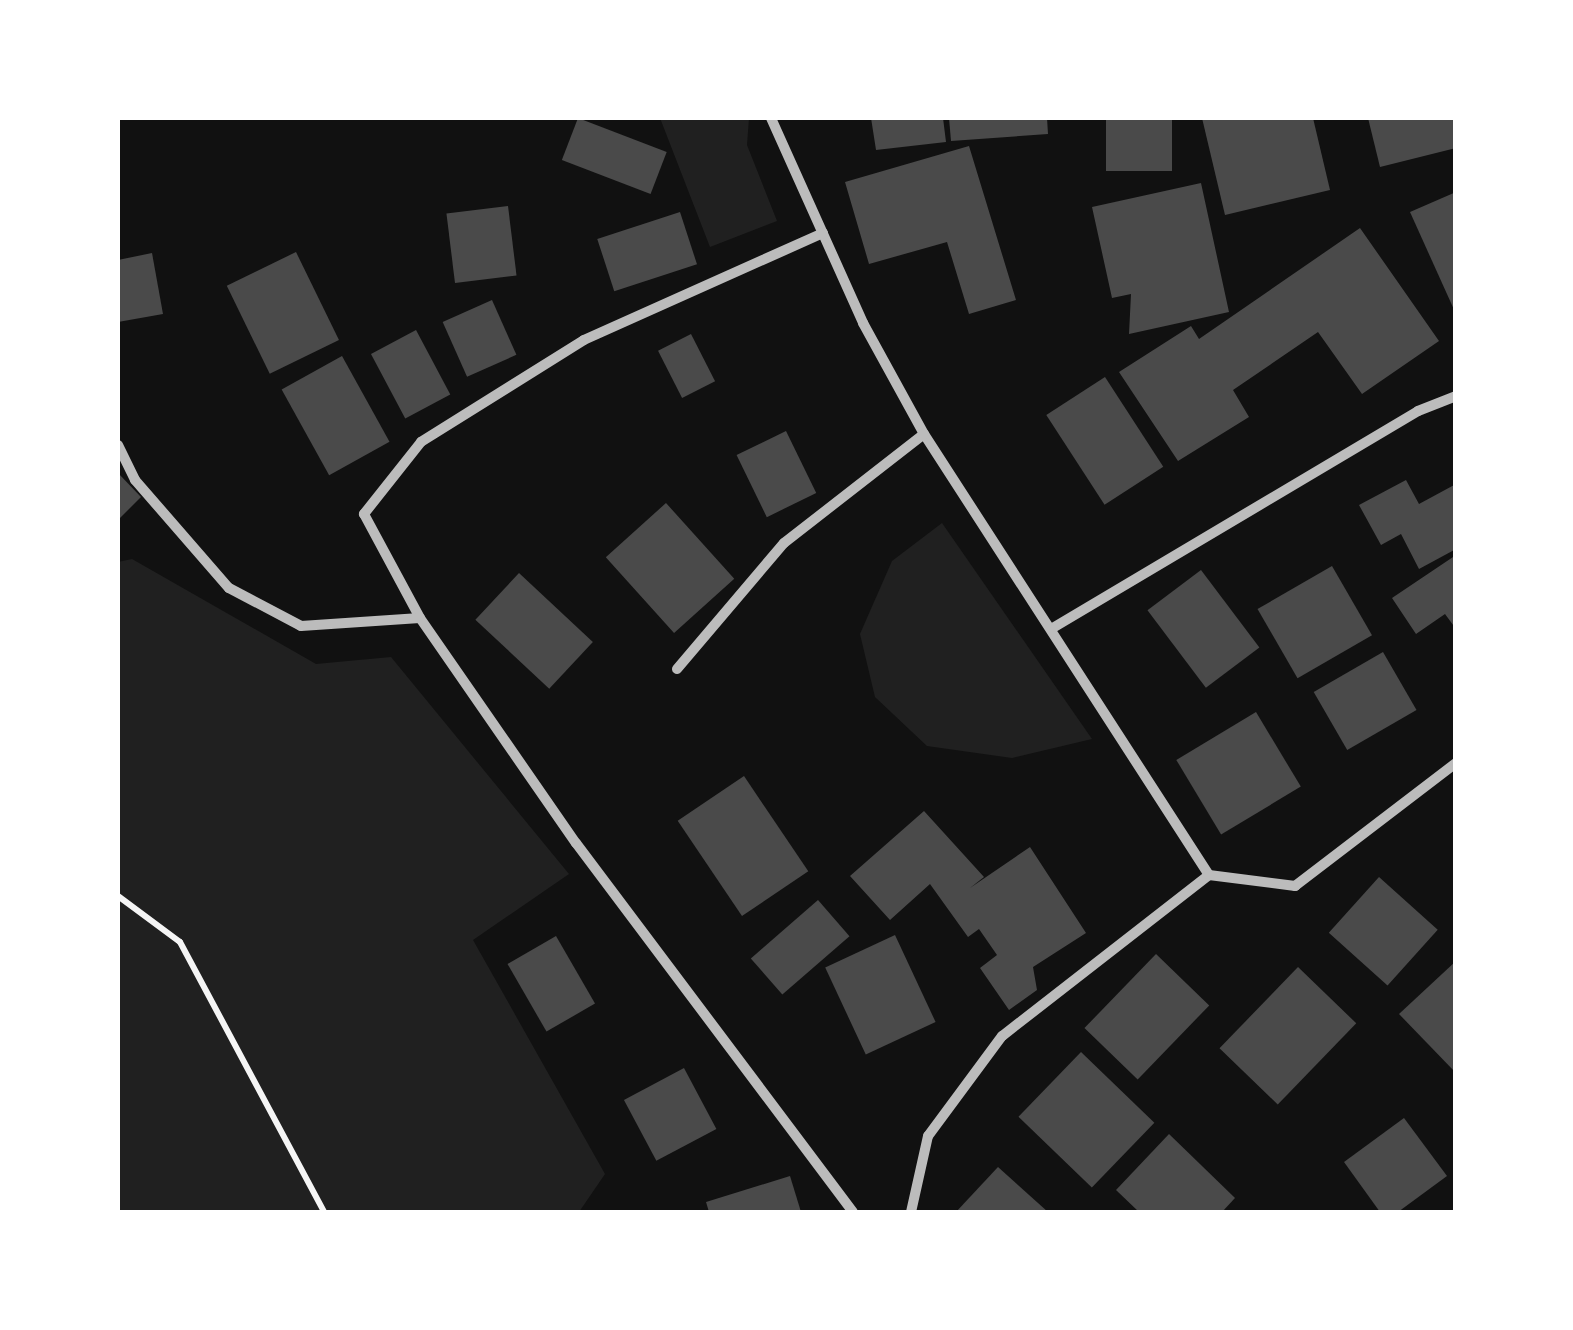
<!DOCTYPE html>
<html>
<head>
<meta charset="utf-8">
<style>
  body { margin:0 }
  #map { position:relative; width:1573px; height:1330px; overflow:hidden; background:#111; font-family:Literata,serif }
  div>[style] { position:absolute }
  .green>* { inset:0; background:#202020 }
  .building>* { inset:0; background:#4a4a4a; transform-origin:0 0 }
  .path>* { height:6px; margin:-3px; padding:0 3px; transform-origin:3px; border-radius:3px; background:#f5f5f5 }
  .minor>* { height:10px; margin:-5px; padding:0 5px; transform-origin:5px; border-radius:5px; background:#bcbcbc }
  span { translate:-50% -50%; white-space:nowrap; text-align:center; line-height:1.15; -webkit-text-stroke:8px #fff; paint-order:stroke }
  .frame { position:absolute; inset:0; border:120px solid #fff; pointer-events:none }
</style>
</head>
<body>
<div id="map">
  <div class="green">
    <i style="clip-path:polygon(660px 118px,749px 118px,747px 145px,777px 221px,710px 247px)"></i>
    <i style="clip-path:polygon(942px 523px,1092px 739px,1012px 758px,927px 746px,875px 697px,860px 634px,892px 561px)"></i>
    <i style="clip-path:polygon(132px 559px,316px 664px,391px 657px,569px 874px,473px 940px,605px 1174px,579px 1212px,118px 1212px,118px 562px)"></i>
  </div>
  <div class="building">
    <i style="left:578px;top:118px;width:95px;height:45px;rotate:21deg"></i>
    <i style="clip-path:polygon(871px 118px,943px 118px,946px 142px,876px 150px)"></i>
    <i style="clip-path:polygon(949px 118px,1047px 118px,1048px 134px,951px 141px)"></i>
    <i style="left:1106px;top:118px;width:66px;height:53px"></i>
    <i style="clip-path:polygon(1202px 118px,1313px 118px,1330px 190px,1225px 215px)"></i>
    <i style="clip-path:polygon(1368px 118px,1456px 118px,1456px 148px,1380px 167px)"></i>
    <i style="clip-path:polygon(969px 146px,1016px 300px,969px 314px,947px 242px,869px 264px,845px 182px)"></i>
    <i style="clip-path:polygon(1201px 183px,1229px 312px,1129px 334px,1131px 294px,1112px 298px,1092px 207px)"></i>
    <i style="clip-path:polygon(1456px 192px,1456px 314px,1410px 212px)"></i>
    <i style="left:508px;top:206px;width:70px;height:62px;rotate:83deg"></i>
    <i style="left:680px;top:212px;width:55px;height:87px;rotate:72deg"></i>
    <i style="clip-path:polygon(1360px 228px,1439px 341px,1362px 394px,1318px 332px,1233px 390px,1249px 417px,1178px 461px,1119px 372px,1191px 326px,1199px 339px)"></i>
    <i style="left:296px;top:252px;width:98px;height:77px;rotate:64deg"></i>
    <i style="clip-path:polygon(152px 253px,163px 314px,118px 322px,118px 260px)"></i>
    <i style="left:492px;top:300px;width:60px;height:54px;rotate:66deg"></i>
    <i style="left:416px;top:330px;width:73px;height:51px;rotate:62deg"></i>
    <i style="left:691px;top:334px;width:53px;height:37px;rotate:63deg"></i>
    <i style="left:342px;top:356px;width:98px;height:69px;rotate:61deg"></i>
    <i style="left:1105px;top:377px;width:107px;height:70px;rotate:57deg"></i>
    <i style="left:786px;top:431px;width:69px;height:55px;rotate:64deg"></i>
    <i style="clip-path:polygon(118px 473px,141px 497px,118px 520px)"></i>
    <i style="clip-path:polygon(1406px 480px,1419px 504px,1456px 484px,1456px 549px,1419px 569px,1401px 534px,1381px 545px,1359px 505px)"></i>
    <i style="left:666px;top:503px;width:102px;height:81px;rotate:48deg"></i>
    <i style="clip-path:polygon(1456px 555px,1456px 629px,1445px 614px,1416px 634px,1392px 598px)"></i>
    <i style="left:1332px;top:566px;width:80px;height:86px;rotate:60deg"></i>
    <i style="left:1201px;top:570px;width:97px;height:67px;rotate:53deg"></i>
    <i style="left:519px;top:573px;width:101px;height:64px;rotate:43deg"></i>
    <i style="left:1383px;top:652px;width:67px;height:80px;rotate:60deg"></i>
    <i style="left:1256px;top:712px;width:87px;height:93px;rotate:59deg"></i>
    <i style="left:744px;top:776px;width:115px;height:80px;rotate:56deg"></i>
    <i style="clip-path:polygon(924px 811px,984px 877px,970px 888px,1030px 847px,1086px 933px,1033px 967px,1037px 990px,1009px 1010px,980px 968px,997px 955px,979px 929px,968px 937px,930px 884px,890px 920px,850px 876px)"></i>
    <i style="left:1379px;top:877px;width:79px;height:75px;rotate:42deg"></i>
    <i style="left:818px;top:900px;width:48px;height:89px;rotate:49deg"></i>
    <i style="left:895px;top:935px;width:96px;height:77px;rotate:65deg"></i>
    <i style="left:556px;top:936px;width:78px;height:56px;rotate:60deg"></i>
    <i style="left:1156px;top:954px;width:74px;height:103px;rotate:44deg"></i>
    <i style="clip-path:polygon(1456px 961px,1456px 1073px,1399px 1014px)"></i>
    <i style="left:1298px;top:967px;width:81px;height:113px;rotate:44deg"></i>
    <i style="left:1081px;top:1052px;width:102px;height:90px;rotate:44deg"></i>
    <i style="left:684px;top:1068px;width:69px;height:68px;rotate:62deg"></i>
    <i style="clip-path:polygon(1404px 1118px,1447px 1176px,1398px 1212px,1380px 1212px,1344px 1162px)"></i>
    <i style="clip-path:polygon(1169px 1134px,1235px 1198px,1222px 1212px,1139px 1212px,1116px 1190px)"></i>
    <i style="clip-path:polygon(998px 1167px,1048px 1212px,956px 1212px)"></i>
    <i style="clip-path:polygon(790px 1176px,801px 1212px,709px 1212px,706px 1202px)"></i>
  </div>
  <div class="path">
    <i style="left:118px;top:896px;width:77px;rotate:36.6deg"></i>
    <i style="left:180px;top:942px;width:306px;rotate:61.9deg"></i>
  </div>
  <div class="minor">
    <i style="left:771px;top:118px;width:225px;rotate:65.8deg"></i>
    <i style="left:863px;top:323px;width:127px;rotate:61.2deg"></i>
    <i style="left:924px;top:434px;width:525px;rotate:57.13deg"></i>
    <i style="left:1209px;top:875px;width:262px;rotate:142.1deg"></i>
    <i style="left:1002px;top:1036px;width:124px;rotate:126.5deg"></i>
    <i style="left:928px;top:1136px;width:78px;rotate:102.6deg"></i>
    <i style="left:823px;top:233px;width:262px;rotate:155.9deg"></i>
    <i style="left:584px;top:340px;width:192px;rotate:148deg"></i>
    <i style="left:421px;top:442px;width:92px;rotate:128.4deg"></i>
    <i style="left:364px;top:514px;width:118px;rotate:61.7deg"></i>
    <i style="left:420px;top:618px;width:274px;rotate:55.3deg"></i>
    <i style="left:576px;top:843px;width:461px;rotate:53.1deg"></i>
    <i style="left:118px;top:445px;width:39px;rotate:64deg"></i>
    <i style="left:135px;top:480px;width:143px;rotate:49deg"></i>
    <i style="left:229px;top:588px;width:81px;rotate:27.8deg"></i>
    <i style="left:301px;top:626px;width:119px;rotate:-3.8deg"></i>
    <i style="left:1051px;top:629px;width:427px;rotate:-30.7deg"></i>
    <i style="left:1418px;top:411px;width:41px;rotate:-21.5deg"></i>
    <i style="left:677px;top:669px;width:165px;rotate:-49.7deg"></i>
    <i style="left:784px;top:543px;width:177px;rotate:-37.9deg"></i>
    <i style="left:1209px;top:875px;width:87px;rotate:7.3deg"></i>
    <i style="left:1295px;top:886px;width:203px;rotate:-37.4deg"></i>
  </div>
  <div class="frame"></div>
</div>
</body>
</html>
